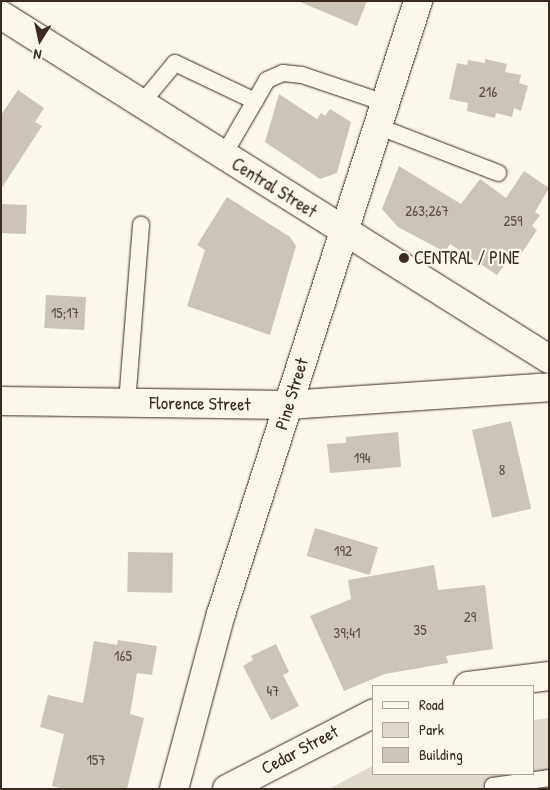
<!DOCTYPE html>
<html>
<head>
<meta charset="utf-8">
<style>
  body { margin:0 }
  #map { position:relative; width:550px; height:790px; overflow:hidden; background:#fbf7ec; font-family:"Patrick Hand",sans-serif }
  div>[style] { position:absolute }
  .green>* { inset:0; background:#dfd9ce }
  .building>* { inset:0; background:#ccc4b9; transform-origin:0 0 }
  .roads { filter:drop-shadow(0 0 1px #3b2a1e) drop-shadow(0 0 1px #3b2a1e) }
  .service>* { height:16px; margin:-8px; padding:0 8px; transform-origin:8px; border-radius:8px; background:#fbf7ec }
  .minor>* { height:28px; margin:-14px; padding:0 14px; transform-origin:14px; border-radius:14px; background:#fbf7ec }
  .secondary>* { height:28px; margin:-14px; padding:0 14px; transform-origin:14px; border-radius:14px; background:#fbf7ec }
  .dots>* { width:14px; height:14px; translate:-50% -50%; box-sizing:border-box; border:2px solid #fbf7ec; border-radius:50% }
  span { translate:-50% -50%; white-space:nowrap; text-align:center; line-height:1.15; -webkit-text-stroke:4.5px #fbf7ec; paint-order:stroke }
  .number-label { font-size:15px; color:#5f5045 }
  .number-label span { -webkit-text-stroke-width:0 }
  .street-label { font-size:18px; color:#3b2a1e }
  .poi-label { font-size:18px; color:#3b2a1e }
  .left { translate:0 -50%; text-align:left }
  .frame { position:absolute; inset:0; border:2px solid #3b2a1e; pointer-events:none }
  .legend { position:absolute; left:372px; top:685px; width:162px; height:90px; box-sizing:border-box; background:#fbf7ec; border:1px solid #aea59a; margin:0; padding:6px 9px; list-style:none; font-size:15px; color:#3b2a1e }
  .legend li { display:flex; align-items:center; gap:10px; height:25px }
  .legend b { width:25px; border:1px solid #aea59a }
  .north { position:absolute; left:15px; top:15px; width:50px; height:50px; -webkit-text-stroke:4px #fbf7ec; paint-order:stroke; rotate:190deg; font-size:14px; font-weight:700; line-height:20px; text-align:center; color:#3b2a1e }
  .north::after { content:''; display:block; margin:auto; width:18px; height:22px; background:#3b2a1e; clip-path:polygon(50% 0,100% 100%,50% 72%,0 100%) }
</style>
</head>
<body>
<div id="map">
  <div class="green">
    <i style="clip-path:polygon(549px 718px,549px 789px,329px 789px,374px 765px,374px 774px,534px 774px,534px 720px)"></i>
  </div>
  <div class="building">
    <i style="clip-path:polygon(298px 1px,367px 1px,357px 26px)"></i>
    <i style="clip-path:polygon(485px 59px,507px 64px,505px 72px,521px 75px,519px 83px,528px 86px,521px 111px,514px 108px,512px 117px,496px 113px,495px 118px,467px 111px,468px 103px,449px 99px,457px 63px,467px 65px,468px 60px,485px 63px)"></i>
    <i style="clip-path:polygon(18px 90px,44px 108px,35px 122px,42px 126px,1px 189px,1px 115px)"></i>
    <i style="clip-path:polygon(279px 94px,317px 119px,321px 113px,325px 116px,330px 109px,351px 122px,337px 173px,320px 179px,265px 142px)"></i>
    <i style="clip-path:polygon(399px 166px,461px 204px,480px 179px,506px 198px,524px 171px,549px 188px,535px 212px,540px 215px,532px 226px,537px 230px,519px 257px,513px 253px,497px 275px,450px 244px,445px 252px,398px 227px,382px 209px)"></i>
    <i style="clip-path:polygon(227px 197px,290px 237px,296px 246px,270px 335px,187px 306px,205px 250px,197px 245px)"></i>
    <i style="left:1px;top:204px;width:26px;height:29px;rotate:2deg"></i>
    <i style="left:46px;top:295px;width:40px;height:33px;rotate:3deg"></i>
    <i style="left:511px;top:421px;width:90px;height:40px;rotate:77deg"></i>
    <i style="clip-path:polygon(398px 432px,401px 467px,330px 473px,327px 444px,346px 443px,346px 437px)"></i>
    <i style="left:315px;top:528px;width:66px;height:29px;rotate:17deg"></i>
    <i style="left:128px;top:552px;width:45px;height:40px;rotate:1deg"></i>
    <i style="clip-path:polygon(434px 565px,438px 590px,485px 585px,493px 649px,446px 656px,448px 663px,385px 674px,344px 691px,310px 616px,351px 599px,348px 580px)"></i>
    <i style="clip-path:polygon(118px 640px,157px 646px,152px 675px,137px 673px,130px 714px,144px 718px,127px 789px,64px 789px,52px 786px,64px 734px,40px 727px,48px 695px,83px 703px,94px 641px,117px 645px)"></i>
    <i style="clip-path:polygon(276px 644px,289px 672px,283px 675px,299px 706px,271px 720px,243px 666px,253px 660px,251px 656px)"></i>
  </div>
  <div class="roads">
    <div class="service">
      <i style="left:141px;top:104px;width:53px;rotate:-50.3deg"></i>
      <i style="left:175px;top:63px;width:89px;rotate:25.4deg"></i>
      <i style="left:377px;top:126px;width:130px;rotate:21.2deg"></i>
      <i style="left:223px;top:156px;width:88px;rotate:-59.9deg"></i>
      <i style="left:267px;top:80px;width:17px;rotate:-24deg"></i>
      <i style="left:283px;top:73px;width:19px;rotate:6deg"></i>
      <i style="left:302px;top:75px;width:88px;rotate:18.6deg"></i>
      <i style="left:127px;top:403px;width:179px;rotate:-85.5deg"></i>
      <i style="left:493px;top:789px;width:3px;rotate:-90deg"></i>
      <i style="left:493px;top:786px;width:57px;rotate:-8.1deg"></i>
    </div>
    <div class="minor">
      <i style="left:1px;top:401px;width:287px;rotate:0.8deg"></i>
      <i style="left:288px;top:405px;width:262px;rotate:-3.9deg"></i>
      <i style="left:468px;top:686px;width:82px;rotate:-7deg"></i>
      <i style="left:227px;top:789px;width:165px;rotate:-27.3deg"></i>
    </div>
    <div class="secondary">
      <i style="left:1px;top:15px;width:647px;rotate:32.12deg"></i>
      <i style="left:174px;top:789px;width:181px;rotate:-75deg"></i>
      <i style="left:221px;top:614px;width:644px;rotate:-72.18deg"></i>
    </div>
  </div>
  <div class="dots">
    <i style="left:404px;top:258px;background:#3b2a1e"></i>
  </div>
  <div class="number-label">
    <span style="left:488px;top:92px">216</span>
    <span style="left:427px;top:211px">263;267</span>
    <span style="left:513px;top:221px">259</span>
    <span style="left:65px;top:313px">15;17</span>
    <span style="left:362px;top:458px">194</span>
    <span style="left:502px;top:470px">8</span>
    <span style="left:343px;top:551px">192</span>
    <span style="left:470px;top:617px">29</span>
    <span style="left:420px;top:630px">35</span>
    <span style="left:347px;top:633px">39;41</span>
    <span style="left:123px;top:656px">165</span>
    <span style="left:273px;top:691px">47</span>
    <span style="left:96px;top:760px">157</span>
  </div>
  <div class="street-label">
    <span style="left:274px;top:188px;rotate:32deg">Central Street</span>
    <span style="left:292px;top:394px;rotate:-73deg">Pine Street</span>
    <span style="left:200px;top:404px;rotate:1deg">Florence Street</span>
    <span style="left:300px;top:750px;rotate:-28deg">Cedar Street</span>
  </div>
  <div class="poi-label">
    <span class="left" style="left:414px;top:258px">CENTRAL / PINE</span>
  </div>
  <div class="frame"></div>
  <ul class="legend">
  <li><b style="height:6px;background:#fbf7ec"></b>Road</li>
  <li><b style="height:14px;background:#dfd9ce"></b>Park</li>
  <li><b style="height:14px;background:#ccc4b9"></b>Building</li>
  </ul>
  <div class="north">N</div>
</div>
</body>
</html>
